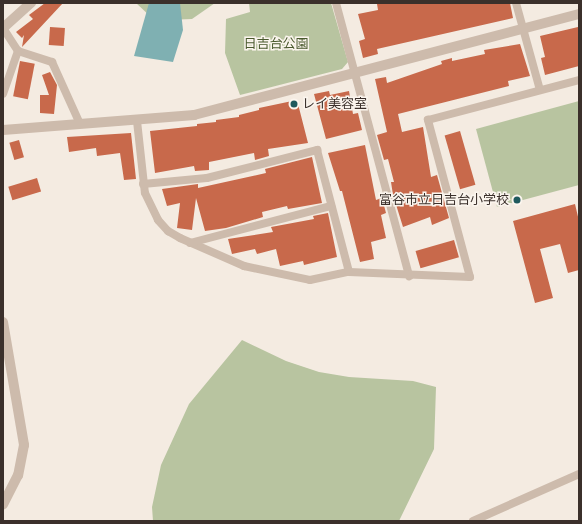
<!DOCTYPE html>
<html>
<head>
<meta charset="utf-8">
<style>
  body { margin:0 }
  #map { position:relative; width:582px; height:524px; overflow:hidden; background:#f4ebe1; font-family:Karla,"Noto Sans JP",sans-serif }
  div>[style] { position:absolute }
  .green>* { inset:0; background:#b8c4a0 }
  .water>* { inset:0; background:#7fb0b2 }
  .building>* { inset:0; background:#c8694b; transform-origin:0 0 }
  .minor>* { height:8px; margin:-4px; padding:0 4px; transform-origin:4px; border-radius:4px; background:#cdbbac }
  .tertiary>* { height:10px; margin:-5px; padding:0 5px; transform-origin:5px; border-radius:5px; background:#cdbbac }
  .dots>* { width:11px; height:11px; translate:-50% -50%; box-sizing:border-box; border:2px solid #fbf5ee; border-radius:50% }
  span { translate:-50% -50%; white-space:nowrap; text-align:center; line-height:1.15; -webkit-text-stroke:3px #fbf5ee; paint-order:stroke }
  .park-label { font-size:13px; color:#4a5a2e }
  .poi-label { font-size:13px; color:#3b302b }
  .left { translate:0 -50%; text-align:left }
  .right { translate:-100% -50%; text-align:right }
  .frame { position:absolute; inset:0; border:4px solid #3b302b; pointer-events:none }
</style>
</head>
<body>
<div id="map">
  <div class="green">
    <i style="clip-path:polygon(136px 3px,215px 3px,192px 19px,167px 20px,151px 17px)"></i>
    <i style="clip-path:polygon(249px 3px,331px 3px,348px 62px,342px 69px,240px 95px,225px 53px,226px 19px,250px 12px)"></i>
    <i style="clip-path:polygon(579px 101px,579px 185px,497px 207px,476px 129px)"></i>
    <i style="clip-path:polygon(242px 340px,286px 361px,319px 372px,349px 377px,413px 381px,436px 387px,434px 449px,399px 521px,153px 521px,152px 507px,161px 465px,189px 404px)"></i>
  </div>
  <div class="water">
    <i style="clip-path:polygon(149px 3px,180px 3px,183px 30px,173px 62px,134px 56px)"></i>
  </div>
  <div class="building">
    <i style="clip-path:polygon(45px 3px,63px 3px,22px 47px,24px 35px,22px 38px,16px 32px,33px 19px,29px 15px)"></i>
    <i style="clip-path:polygon(381px 3px,510px 3px,513px 18px,377px 49px,378px 54px,363px 58px,359px 41px,365px 39px,358px 14px,378px 10px,377px 4px)"></i>
    <i style="left:50px;top:27px;width:15px;height:18px;rotate:4deg"></i>
    <i style="clip-path:polygon(578px 27px,579px 66px,545px 75px,541px 58px,545px 57px,540px 36px)"></i>
    <i style="clip-path:polygon(520px 44px,530px 76px,508px 81px,509px 86px,398px 114px,402px 132px,423px 127px,431px 177px,437px 175px,449px 218px,432px 225px,430px 217px,403px 227px,393px 195px,391px 182px,394px 182px,388px 159px,384px 160px,377px 135px,387px 132px,375px 79px,386px 77px,387px 83px,442px 64px,441px 61px,452px 58px,452px 61px,485px 54px,484px 50px)"></i>
    <i style="left:20px;top:61px;width:15px;height:36px;rotate:11deg"></i>
    <i style="clip-path:polygon(50px 72px,57px 85px,54px 114px,40px 113px,40px 95px,49px 95px,42px 75px)"></i>
    <i style="clip-path:polygon(329px 91px,330px 95px,349px 91px,353px 114px,358px 113px,362px 130px,326px 139px,314px 94px)"></i>
    <i style="clip-path:polygon(297px 100px,308px 143px,268px 149px,269px 156px,255px 160px,254px 153px,209px 162px,209px 170px,195px 171px,194px 166px,155px 173px,150px 131px,197px 126px,197px 124px,216px 122px,216px 120px,239px 117px,239px 115px,259px 110px,259px 108px)"></i>
    <i style="left:460px;top:131px;width:56px;height:16px;rotate:74deg"></i>
    <i style="clip-path:polygon(131px 133px,136px 179px,124px 180px,120px 153px,97px 156px,96px 148px,69px 152px,67px 137px)"></i>
    <i style="left:19px;top:140px;width:18px;height:10px;rotate:74deg"></i>
    <i style="clip-path:polygon(365px 145px,376px 200px,382px 198px,386px 213px,381px 215px,386px 238px,371px 242px,374px 259px,360px 262px,342px 191px,340px 191px,328px 153px)"></i>
    <i style="clip-path:polygon(312px 157px,322px 203px,288px 209px,287px 206px,262px 212px,263px 217px,226px 228px,205px 231px,196px 198px,192px 230px,177px 228px,180px 203px,167px 206px,162px 189px,198px 184px,198px 188px,266px 173px,265px 169px)"></i>
    <i style="left:37px;top:178px;width:14px;height:30px;rotate:73deg"></i>
    <i style="clip-path:polygon(575px 204px,579px 221px,579px 270px,568px 273px,560px 244px,540px 249px,553px 298px,535px 303px,513px 221px)"></i>
    <i style="clip-path:polygon(328px 213px,337px 257px,304px 265px,303px 261px,280px 266px,276px 249px,257px 254px,255px 249px,232px 254px,228px 239px,273px 232px,271px 227px,314px 219px,313px 216px)"></i>
    <i style="left:454px;top:240px;width:18px;height:40px;rotate:74deg"></i>
  </div>
  <div class="minor">
    <i style="left:336px;top:3px;width:283px;rotate:75deg"></i>
    <i style="left:516px;top:3px;width:90px;rotate:74.6deg"></i>
    <i style="left:3px;top:28px;width:27px;rotate:57deg"></i>
    <i style="left:18px;top:51px;width:36px;rotate:18deg"></i>
    <i style="left:52px;top:62px;width:68px;rotate:65.7deg"></i>
    <i style="left:3px;top:94px;width:46px;rotate:-70.8deg"></i>
    <i style="left:137px;top:121px;width:72px;rotate:83.7deg"></i>
    <i style="left:145px;top:193px;width:30px;rotate:64deg"></i>
    <i style="left:158px;top:220px;width:15px;rotate:48deg"></i>
    <i style="left:168px;top:231px;width:14px;rotate:30deg"></i>
    <i style="left:180px;top:238px;width:70px;rotate:23.6deg"></i>
    <i style="left:244px;top:266px;width:67px;rotate:12deg"></i>
    <i style="left:310px;top:280px;width:40px;rotate:-12deg"></i>
    <i style="left:349px;top:272px;width:121px;rotate:2.4deg"></i>
    <i style="left:470px;top:277px;width:163px;rotate:-105deg"></i>
    <i style="left:428px;top:120px;width:156px;rotate:-14.8deg"></i>
    <i style="left:143px;top:184px;width:64px;rotate:-5.4deg"></i>
    <i style="left:207px;top:178px;width:114px;rotate:-14.3deg"></i>
    <i style="left:317px;top:150px;width:126px;rotate:75.3deg"></i>
    <i style="left:190px;top:243px;width:146px;rotate:-14.7deg"></i>
    <i style="left:473px;top:521px;width:116px;rotate:-23.9deg"></i>
  </div>
  <div class="tertiary">
    <i style="left:3px;top:28px;width:38px;rotate:-42deg"></i>
    <i style="left:3px;top:130px;width:192px;rotate:-4.5deg"></i>
    <i style="left:194px;top:115px;width:398px;rotate:-14.7deg"></i>
    <i style="left:3px;top:322px;width:125px;rotate:80.3deg"></i>
    <i style="left:24px;top:445px;width:31px;rotate:101deg"></i>
    <i style="left:18px;top:475px;width:33px;rotate:117deg"></i>
  </div>
  <div class="dots">
    <i style="left:294px;top:104px;background:#1f5a5e"></i>
    <i style="left:517px;top:200px;background:#1f5a5e"></i>
  </div>
  <div class="park-label">
    <span style="left:276px;top:44px">日吉台公園</span>
  </div>
  <div class="poi-label">
    <span class="left" style="left:302px;top:104px">レイ美容室</span>
    <span class="right" style="left:509px;top:200px">富谷市立日吉台小学校</span>
  </div>
  <div class="frame"></div>
</div>
</body>
</html>
